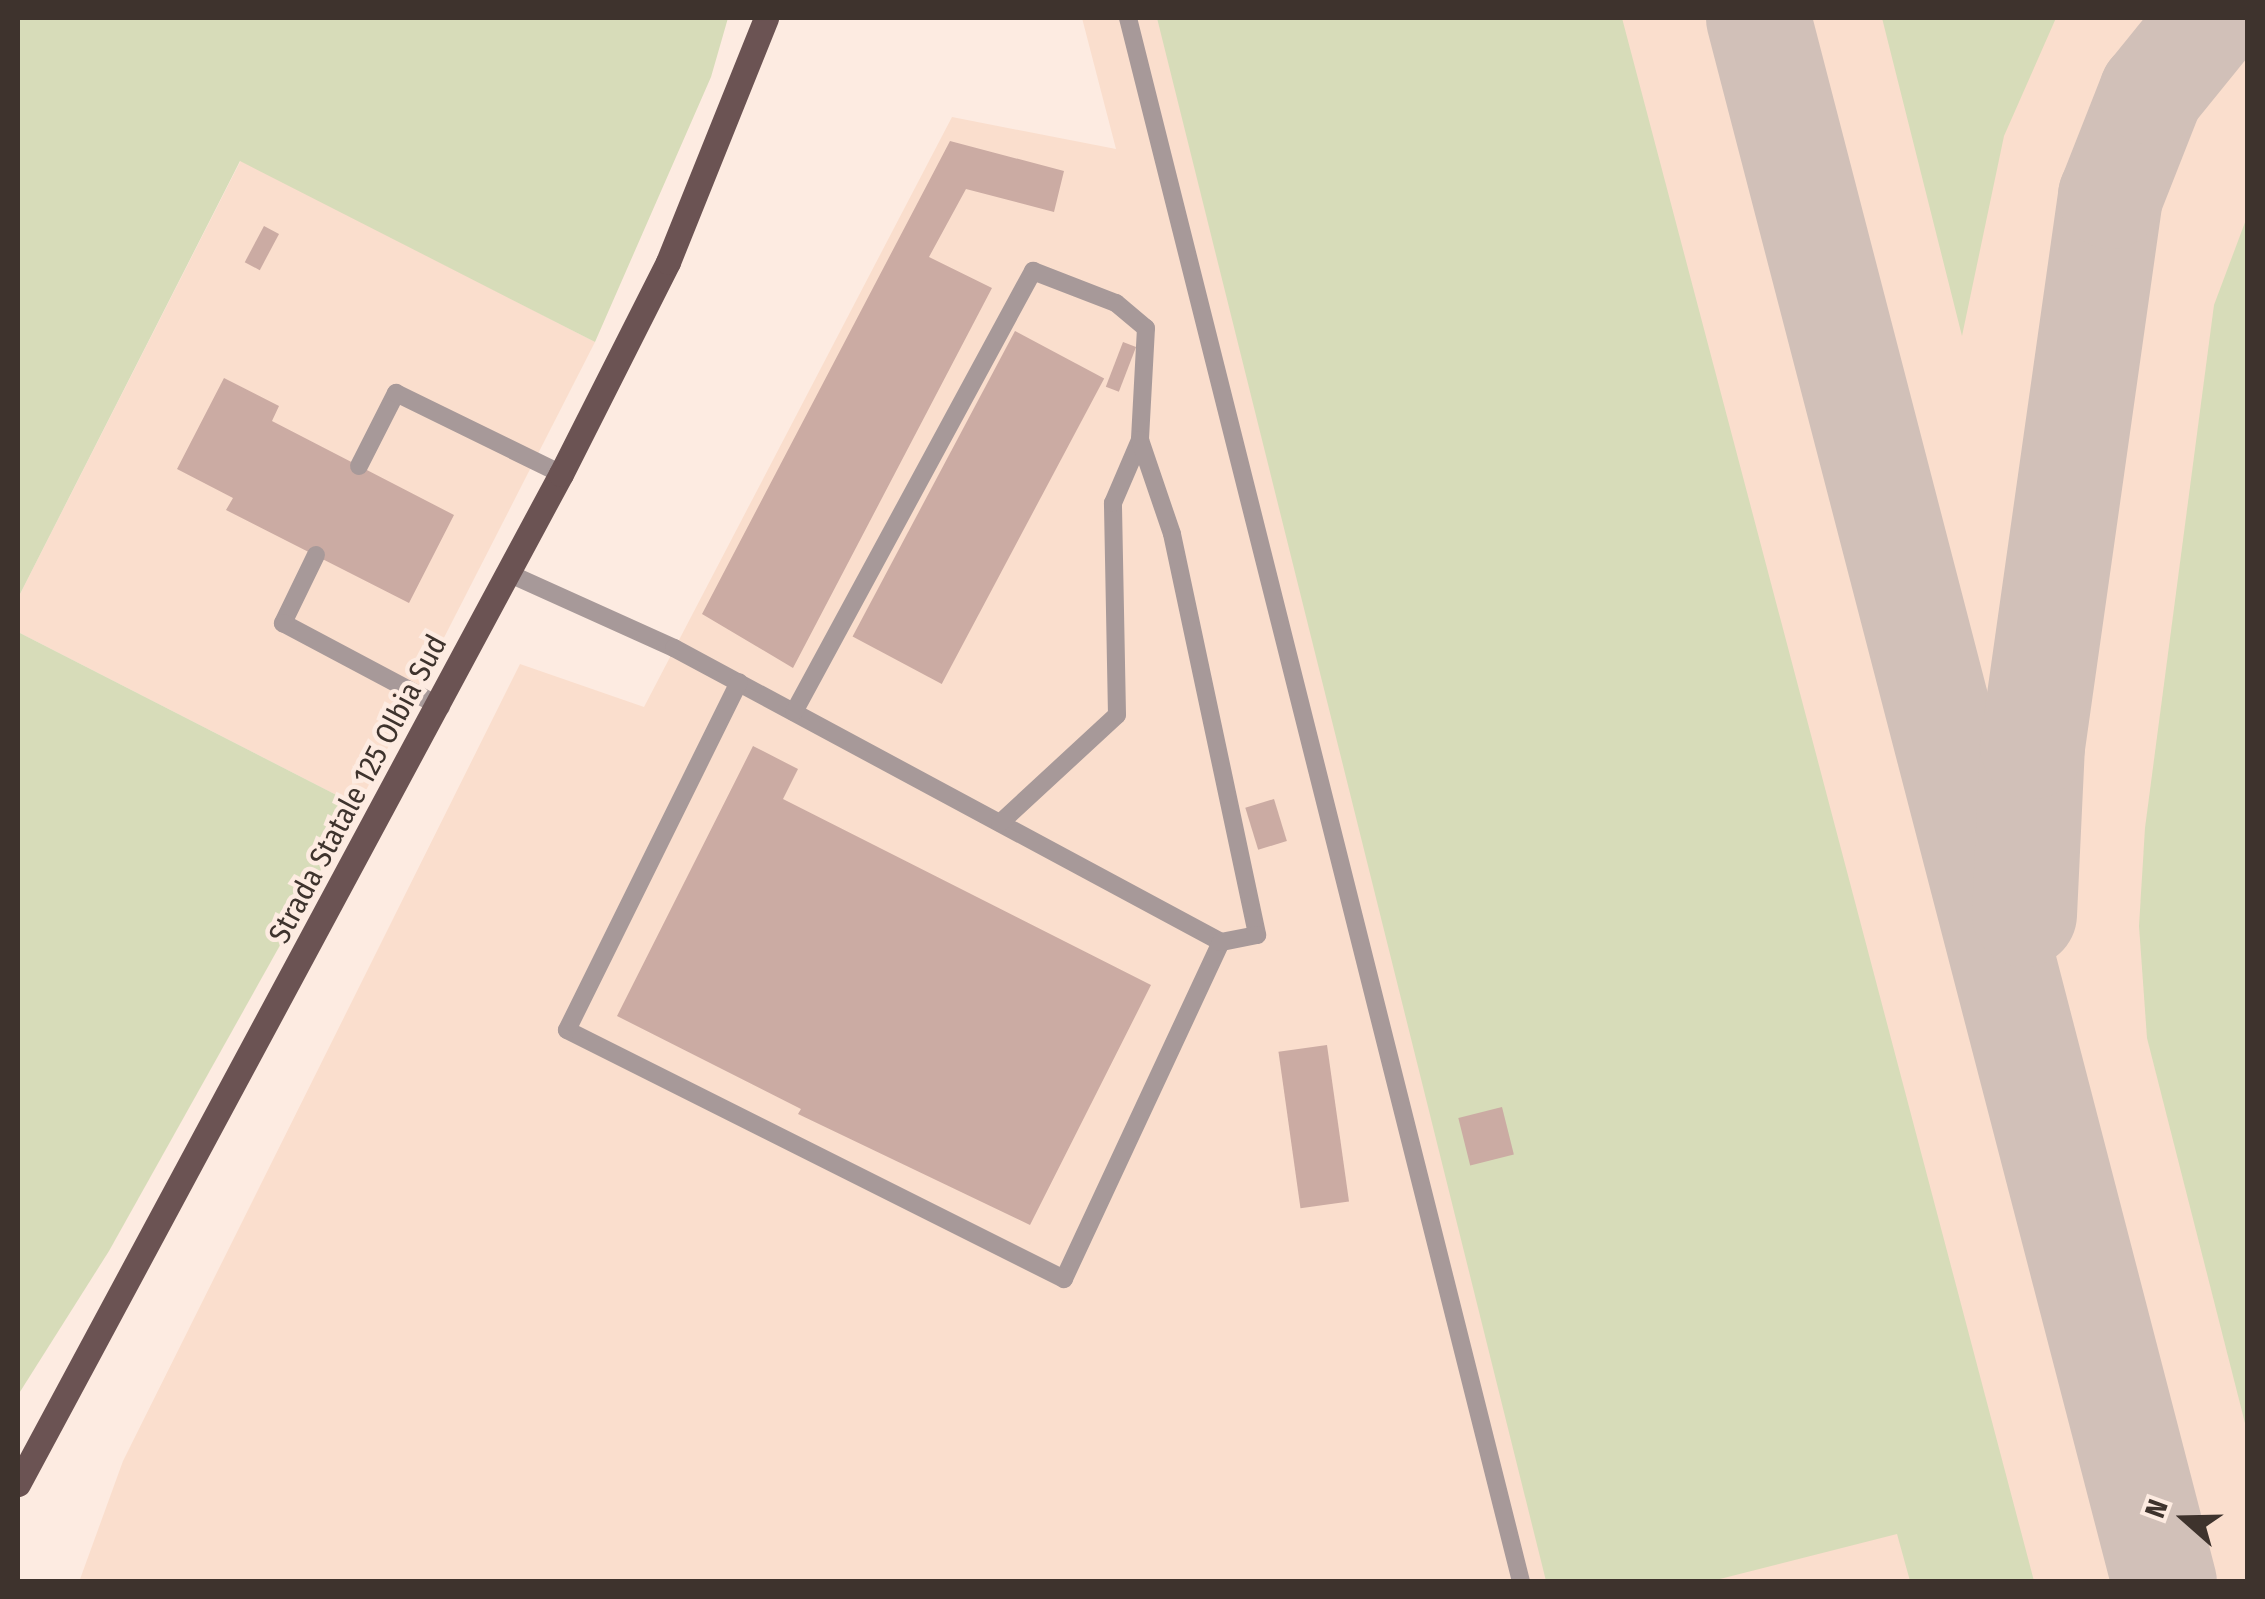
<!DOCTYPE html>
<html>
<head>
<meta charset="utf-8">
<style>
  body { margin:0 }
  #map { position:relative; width:2265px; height:1599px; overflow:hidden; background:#fdebe1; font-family:"Fira Sans Condensed",sans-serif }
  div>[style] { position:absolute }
  .built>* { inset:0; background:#fadecd }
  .green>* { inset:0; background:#d7dcb9 }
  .taxiway>* { height:105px; margin:-52.5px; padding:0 52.5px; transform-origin:52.5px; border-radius:52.5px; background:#d1c0b8 }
  .building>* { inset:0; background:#cbaba3; transform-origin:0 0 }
  .service>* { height:18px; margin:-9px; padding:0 9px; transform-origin:9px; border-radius:9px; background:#a79999 }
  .primary>* { height:25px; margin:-12.5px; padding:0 12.5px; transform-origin:12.5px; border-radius:12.5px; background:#6b5353 }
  span { translate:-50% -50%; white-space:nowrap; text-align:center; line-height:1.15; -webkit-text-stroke:9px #fdebe1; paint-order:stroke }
  .street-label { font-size:30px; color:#3e332d }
  .frame { position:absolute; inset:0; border:20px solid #3e332d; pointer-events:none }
  .north { position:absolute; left:2135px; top:1469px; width:100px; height:100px; -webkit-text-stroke:8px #fdebe1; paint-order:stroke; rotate:290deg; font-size:28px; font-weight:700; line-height:40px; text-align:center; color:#3e332d }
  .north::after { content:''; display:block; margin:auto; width:35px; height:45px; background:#3e332d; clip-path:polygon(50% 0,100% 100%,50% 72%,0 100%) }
</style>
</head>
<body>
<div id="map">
  <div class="built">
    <i style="clip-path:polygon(1082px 18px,2247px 18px,2247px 1581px,79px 1582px,123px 1461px,520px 664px,644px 707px,952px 117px,1116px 149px)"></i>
    <i style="clip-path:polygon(241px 160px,595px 342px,358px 806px,18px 632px,18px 598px)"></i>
  </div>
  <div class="green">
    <i style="clip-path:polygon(18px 18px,728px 18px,711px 77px,595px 342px,240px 161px,18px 598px)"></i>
    <i style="clip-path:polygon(1157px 18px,1622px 18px,2034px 1581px,1910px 1581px,1897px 1534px,1712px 1581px,1546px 1581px)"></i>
    <i style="clip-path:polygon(1882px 18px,2056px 18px,2004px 136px,1962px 336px)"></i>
    <i style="clip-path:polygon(2247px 217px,2247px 1431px,2147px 1038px,2139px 926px,2145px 828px,2214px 305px)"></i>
    <i style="clip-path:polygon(18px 632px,358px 806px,109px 1251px,18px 1395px)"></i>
  </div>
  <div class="taxiway">
    <i style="left:1758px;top:18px;width:1616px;rotate:75.45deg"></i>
    <i style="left:2024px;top:914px;width:168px;rotate:-87.3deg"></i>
    <i style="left:2032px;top:746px;width:556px;rotate:-81.93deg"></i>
    <i style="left:2110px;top:196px;width:112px;rotate:-68.5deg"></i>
    <i style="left:2151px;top:92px;width:95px;rotate:-51deg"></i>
  </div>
  <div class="building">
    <i style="clip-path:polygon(950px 141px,1064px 171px,1054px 212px,966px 189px,929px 257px,992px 288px,793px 668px,702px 614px)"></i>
    <i style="left:264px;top:226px;width:17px;height:41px;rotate:28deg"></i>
    <i style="left:1015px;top:331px;width:101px;height:346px;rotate:28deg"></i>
    <i style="left:1123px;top:342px;width:14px;height:48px;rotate:21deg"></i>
    <i style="clip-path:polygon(224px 378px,279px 406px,272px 421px,454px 515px,409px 603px,226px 510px,233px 498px,177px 469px)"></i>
    <i style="clip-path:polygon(753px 746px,798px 769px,783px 799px,1151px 985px,1030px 1225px,798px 1114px,801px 1109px,617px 1016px)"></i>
    <i style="left:1274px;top:799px;width:44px;height:30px;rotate:73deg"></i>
    <i style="left:1327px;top:1045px;width:158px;height:49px;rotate:82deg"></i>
    <i style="left:1502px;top:1107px;width:49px;height:45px;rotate:76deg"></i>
  </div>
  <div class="service">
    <i style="left:1128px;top:18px;width:1613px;rotate:75.89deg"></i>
    <i style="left:359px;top:466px;width:82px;rotate:-63.1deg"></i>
    <i style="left:396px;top:393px;width:184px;rotate:26.1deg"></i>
    <i style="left:316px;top:555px;width:76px;rotate:115.9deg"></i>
    <i style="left:283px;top:623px;width:179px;rotate:28deg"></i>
    <i style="left:510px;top:574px;width:180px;rotate:24.3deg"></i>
    <i style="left:674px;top:648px;width:621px;rotate:28.26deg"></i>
    <i style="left:1221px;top:942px;width:372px;rotate:115deg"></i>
    <i style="left:1064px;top:1279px;width:556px;rotate:-153.39deg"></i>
    <i style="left:567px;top:1030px;width:388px;rotate:-63.7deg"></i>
    <i style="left:794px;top:712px;width:502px;rotate:-61.54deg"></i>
    <i style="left:1033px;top:271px;width:89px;rotate:21.1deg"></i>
    <i style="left:1116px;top:303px;width:39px;rotate:40deg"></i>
    <i style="left:1146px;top:328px;width:112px;rotate:93.1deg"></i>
    <i style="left:1000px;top:823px;width:159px;rotate:-42.7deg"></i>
    <i style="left:1117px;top:715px;width:212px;rotate:-91.1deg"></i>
    <i style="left:1113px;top:503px;width:69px;rotate:-66.8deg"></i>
    <i style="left:1140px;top:440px;width:99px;rotate:71.2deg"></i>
    <i style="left:1172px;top:534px;width:410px;rotate:78deg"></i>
    <i style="left:1257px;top:935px;width:37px;rotate:169deg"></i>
  </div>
  <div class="primary">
    <i style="left:18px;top:1484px;width:1147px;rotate:-61.74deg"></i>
    <i style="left:561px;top:474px;width:237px;rotate:-63.2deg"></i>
    <i style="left:668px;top:262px;width:263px;rotate:-68.1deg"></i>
  </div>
  <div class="street-label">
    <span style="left:358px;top:789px;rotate:-62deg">Strada Statale 125 Olbia Sud</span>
  </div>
  <div class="frame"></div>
  <div class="north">N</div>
</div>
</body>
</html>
